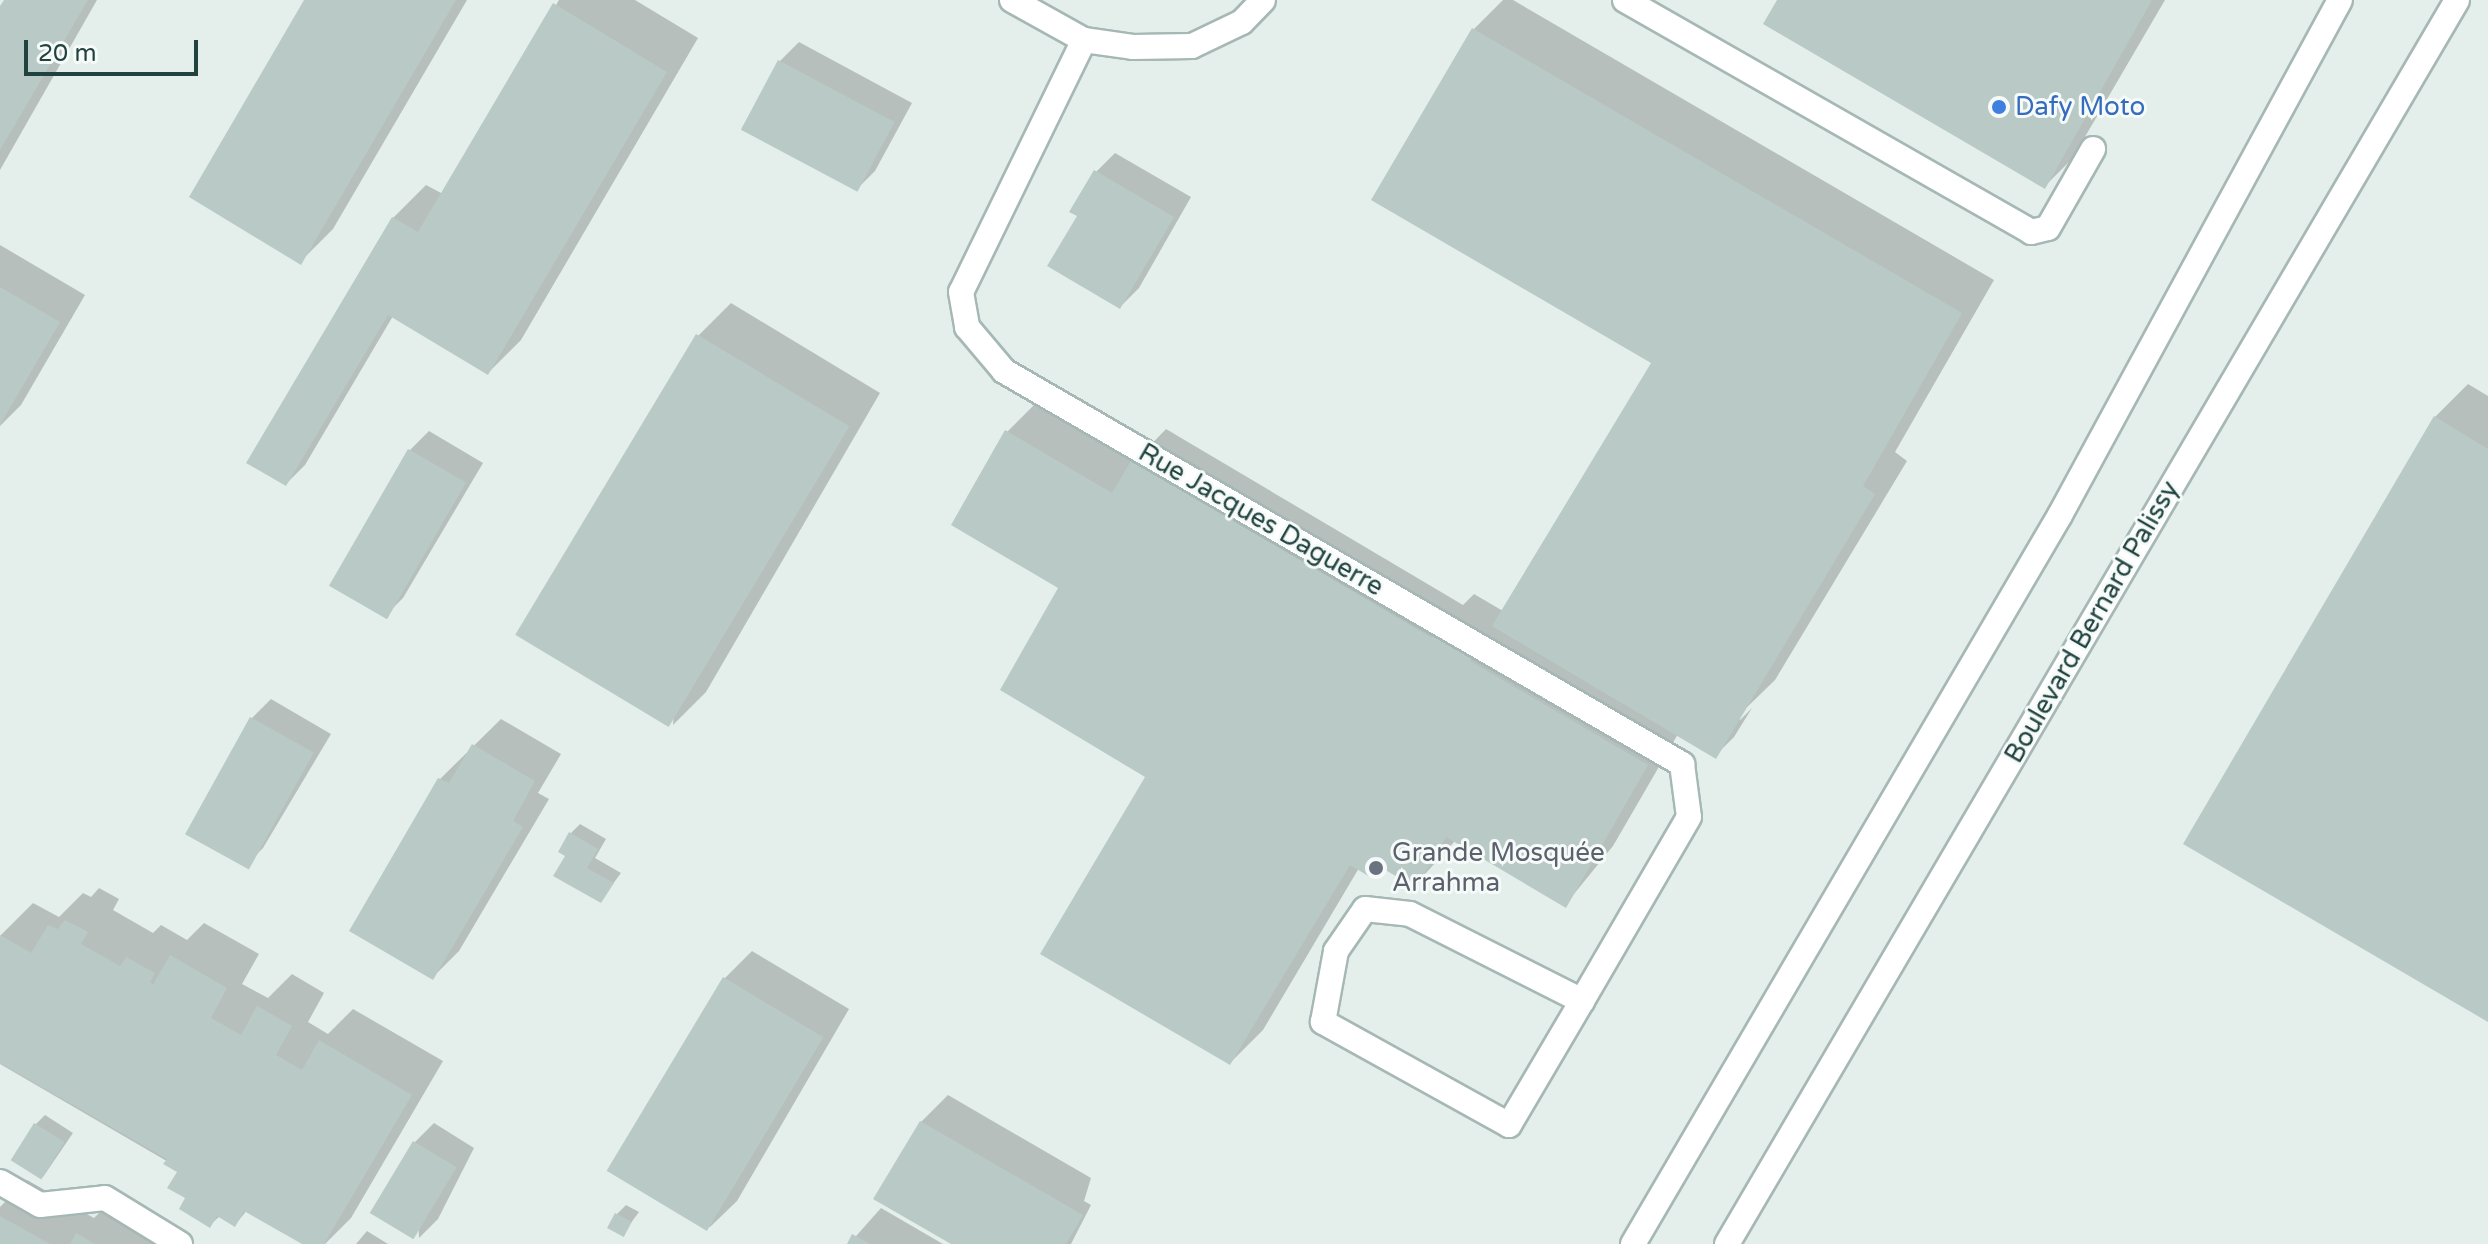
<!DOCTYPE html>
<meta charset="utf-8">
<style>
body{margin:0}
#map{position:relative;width:2488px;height:1244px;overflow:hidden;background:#e4efec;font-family:"Varela Round",sans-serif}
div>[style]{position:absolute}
.shadow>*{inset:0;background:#0003}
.building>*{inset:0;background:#b9cac6;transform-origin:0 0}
.roads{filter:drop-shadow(2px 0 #a6b8b5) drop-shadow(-2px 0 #a6b8b5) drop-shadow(0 2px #a6b8b5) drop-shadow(0 -2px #a6b8b5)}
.service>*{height:24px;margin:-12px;padding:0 12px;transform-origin:12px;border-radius:12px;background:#fff}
.minor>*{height:24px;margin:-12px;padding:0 12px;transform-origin:12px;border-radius:12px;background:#fff}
.secondary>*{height:24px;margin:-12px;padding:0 12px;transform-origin:12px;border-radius:12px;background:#fff}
.dots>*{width:22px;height:22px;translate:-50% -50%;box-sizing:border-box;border:4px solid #f6fbf9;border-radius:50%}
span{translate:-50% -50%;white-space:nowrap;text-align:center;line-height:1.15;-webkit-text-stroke:6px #f6fbf9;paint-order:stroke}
.shop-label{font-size:26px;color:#366cbe}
.left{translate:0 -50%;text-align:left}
.street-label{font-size:26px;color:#214340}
.worship-label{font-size:26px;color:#5b616d}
.scale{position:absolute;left:24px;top:40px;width:174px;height:36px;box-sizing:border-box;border:4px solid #214340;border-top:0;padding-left:10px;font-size:24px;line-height:28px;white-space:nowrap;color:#214340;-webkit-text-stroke:6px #f6fbf9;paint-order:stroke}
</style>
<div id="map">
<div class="shadow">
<div style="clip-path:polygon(6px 0,97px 0,0 170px,0 10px)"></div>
<div style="clip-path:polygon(306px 0,467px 0,333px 229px,300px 262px)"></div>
<div style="clip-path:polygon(559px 0,635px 0,698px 38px,521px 340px,488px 373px,393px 316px,305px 465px,286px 484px,393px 218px,426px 185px,443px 194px)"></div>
<div style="clip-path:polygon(1503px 0,1513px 0,1994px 280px,1895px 452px,1907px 461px,1775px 680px,1740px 714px,1740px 720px,1752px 708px,1734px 737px,1715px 756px,1678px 734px,1613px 846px,1565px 905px,1455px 841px,1415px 885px,1378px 866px,1369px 875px,1359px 868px,1263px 1030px,1230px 1063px,1043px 953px,1148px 776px,1061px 588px,1007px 432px,1040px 399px,1139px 457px,1166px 429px,1463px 605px,1474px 594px,1503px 611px,1654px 362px,1474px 29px)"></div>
<div style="clip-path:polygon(1779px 0,2165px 0,2072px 159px,2045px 186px)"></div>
<div style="clip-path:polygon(799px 42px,912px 103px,875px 171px,856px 190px,742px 128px,780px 61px)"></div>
<div style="clip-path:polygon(1115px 153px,1191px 197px,1139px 288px,1120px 307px,1080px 215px,1096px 172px)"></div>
<div style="clip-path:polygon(0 245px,85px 295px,21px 405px,0 426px)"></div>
<div style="clip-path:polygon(731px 303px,880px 393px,706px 692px,673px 725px,698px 336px)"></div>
<div style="clip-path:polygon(2468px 384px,2488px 396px,2488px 1020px,2435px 417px)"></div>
<div style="clip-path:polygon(429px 431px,483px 463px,403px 598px,384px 617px,331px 584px,410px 450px)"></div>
<div style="clip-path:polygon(271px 699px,331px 734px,263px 848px,244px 867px,252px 718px)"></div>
<div style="clip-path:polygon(501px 719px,561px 754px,538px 793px,549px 799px,459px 951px,432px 978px,352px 930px,440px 779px)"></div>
<div style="clip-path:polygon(580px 824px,606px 839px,595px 858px,621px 873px,601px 900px,568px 855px,571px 833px)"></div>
<div style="clip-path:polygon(99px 888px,119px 899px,113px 910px,153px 933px,161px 925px,187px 940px,204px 923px,259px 954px,242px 984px,268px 998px,292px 974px,324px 993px,308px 1022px,328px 1034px,353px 1009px,443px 1061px,351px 1218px,325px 1244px,306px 1244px,248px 1209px,235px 1225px,220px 1216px,210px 1225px,188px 1197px,182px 1170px,0 1064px,0 936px,33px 903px,59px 917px,83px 893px,91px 897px)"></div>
<div style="clip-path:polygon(752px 951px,849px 1009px,737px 1201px,710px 1227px,612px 1171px,725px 978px)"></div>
<div style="clip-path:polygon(948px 1095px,1091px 1178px,1084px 1201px,1091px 1205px,1071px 1244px,955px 1244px,921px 1122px)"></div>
<div style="clip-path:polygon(45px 1115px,73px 1133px,43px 1177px,36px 1124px)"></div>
<div style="clip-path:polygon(434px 1123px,474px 1148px,438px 1219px,419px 1238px,415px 1142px)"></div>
<div style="clip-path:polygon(27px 1180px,94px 1218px,111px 1201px,183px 1244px,0 1244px,0 1207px)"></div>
<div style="clip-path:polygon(626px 1205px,639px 1212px,622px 1235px,616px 1215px)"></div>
<div style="clip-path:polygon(881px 1208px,943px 1244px,849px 1244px)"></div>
<div style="clip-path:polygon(367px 1231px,388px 1244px,356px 1244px)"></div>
</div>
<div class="building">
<div style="clip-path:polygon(4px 0,88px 0,0 150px,0 6px)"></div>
<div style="clip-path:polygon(304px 0,456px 0,301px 265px,189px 197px)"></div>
<div style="clip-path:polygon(1777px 0,2152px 0,2045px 189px,1763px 24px)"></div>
<div style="clip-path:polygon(553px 3px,667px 72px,488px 375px,388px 315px,286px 486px,246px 463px,392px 217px,418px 232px)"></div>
<div style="clip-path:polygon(1472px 28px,1962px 313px,1863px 486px,1875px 494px,1716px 759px,1492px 626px,1651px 363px,1371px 200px)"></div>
<div style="left:778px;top:60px;width:132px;height:79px;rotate:28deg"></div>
<div style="clip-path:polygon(1094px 170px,1174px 217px,1120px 309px,1047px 266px,1077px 216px,1069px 212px)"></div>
<div style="clip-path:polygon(0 287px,60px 322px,0 425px)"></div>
<div style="left:696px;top:334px;width:179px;height:351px;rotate:31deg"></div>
<div style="clip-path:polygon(2434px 416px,2488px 449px,2488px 1022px,2183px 844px)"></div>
<div style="clip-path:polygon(1005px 430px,1112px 493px,1131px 461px,1432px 638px,1439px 626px,1478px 649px,1470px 661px,1648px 765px,1566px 908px,1446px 837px,1416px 888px,1377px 865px,1370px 877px,1350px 865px,1230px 1065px,1040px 954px,1145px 777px,1000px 690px,1058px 588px,951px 525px)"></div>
<div style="left:408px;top:449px;width:67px;height:158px;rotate:30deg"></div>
<div style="left:250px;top:717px;width:73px;height:134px;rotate:29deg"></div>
<div style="clip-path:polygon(472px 744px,535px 781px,513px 821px,523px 827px,433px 980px,349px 931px,438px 778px,449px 783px)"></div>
<div style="clip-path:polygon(569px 832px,598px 849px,587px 868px,614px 883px,601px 903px,553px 876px,565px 856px,558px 852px)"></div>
<div style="clip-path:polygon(65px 920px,88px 932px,81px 944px,120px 966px,126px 957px,155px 973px,150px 982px,153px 985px,170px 955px,227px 988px,211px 1018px,241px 1035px,257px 1006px,292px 1026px,276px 1055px,302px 1070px,319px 1040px,412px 1095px,324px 1244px,302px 1244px,244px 1211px,235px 1227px,217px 1216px,210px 1228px,179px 1209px,185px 1198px,167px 1188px,177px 1172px,163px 1164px,167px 1159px,0 1063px,0 935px,31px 953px,48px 925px,58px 929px)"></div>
<div style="left:723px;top:977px;width:117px;height:226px;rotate:31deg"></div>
<div style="clip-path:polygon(920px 1121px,1083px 1215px,1066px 1244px,951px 1244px,873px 1199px)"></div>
<div style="left:34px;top:1123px;width:36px;height:44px;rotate:32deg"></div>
<div style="left:413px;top:1141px;width:51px;height:84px;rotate:31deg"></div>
<div style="left:615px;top:1213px;width:19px;height:17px;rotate:28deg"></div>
<div style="clip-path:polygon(0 1216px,50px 1244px,0 1244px)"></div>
<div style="clip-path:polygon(76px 1233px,95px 1244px,70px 1244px)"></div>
<div style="clip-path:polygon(852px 1234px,870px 1244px,847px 1244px)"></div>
</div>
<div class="roads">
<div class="service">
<div style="left:1625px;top:0;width:468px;rotate:29.7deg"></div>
<div style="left:2031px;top:232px;width:17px;rotate:-13deg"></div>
<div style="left:2048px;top:228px;width:91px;rotate:-60.3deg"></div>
<div style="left:1084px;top:40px;width:280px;rotate:116deg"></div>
<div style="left:961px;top:292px;width:36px;rotate:80deg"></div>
<div style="left:967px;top:327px;width:57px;rotate:49.9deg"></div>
<div style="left:1004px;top:371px;width:784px;rotate:30.1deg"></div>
<div style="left:1682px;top:764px;width:53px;rotate:82.5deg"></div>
<div style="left:1689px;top:817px;width:213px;rotate:120.2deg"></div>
<div style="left:1582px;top:1001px;width:144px;rotate:120.5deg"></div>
<div style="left:1509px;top:1125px;width:213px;rotate:-151deg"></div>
<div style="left:1323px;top:1022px;width:72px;rotate:-79.6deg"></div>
<div style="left:1336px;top:951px;width:51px;rotate:-55.4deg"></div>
<div style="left:1365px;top:909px;width:45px;rotate:6.3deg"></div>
<div style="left:1410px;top:914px;width:193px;rotate:26.8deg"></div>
<div style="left:0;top:1182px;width:46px;rotate:29.9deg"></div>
<div style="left:40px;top:1205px;width:65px;rotate:-6.1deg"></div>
<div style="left:105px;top:1198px;width:88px;rotate:31.5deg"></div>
</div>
<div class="minor">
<div style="left:1012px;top:0;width:82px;rotate:29.1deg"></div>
<div style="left:1084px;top:40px;width:49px;rotate:8.1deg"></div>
<div style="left:1133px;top:47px;width:59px;rotate:-1deg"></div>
<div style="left:1192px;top:46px;width:55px;rotate:-25.6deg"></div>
<div style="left:1242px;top:22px;width:30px;rotate:-46deg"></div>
</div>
<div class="secondary">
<div style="left:1633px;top:1244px;width:845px;rotate:-59.64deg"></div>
<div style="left:2060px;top:515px;width:586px;rotate:-61.47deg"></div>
<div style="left:1727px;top:1244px;width:1442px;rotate:-59.59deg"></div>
</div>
</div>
<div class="dots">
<div style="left:1999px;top:107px;background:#3f7fe0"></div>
<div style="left:1376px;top:868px;background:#6b7280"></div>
</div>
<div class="shop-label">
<span class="left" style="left:2015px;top:107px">Dafy Moto</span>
</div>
<div class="street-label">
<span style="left:1261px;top:520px;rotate:30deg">Rue Jacques Daguerre</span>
<span style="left:2092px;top:622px;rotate:-60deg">Boulevard Bernard Palissy</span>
</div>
<div class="worship-label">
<span class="left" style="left:1392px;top:868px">Grande Mosquée<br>Arrahma</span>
</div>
<div class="scale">20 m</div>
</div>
